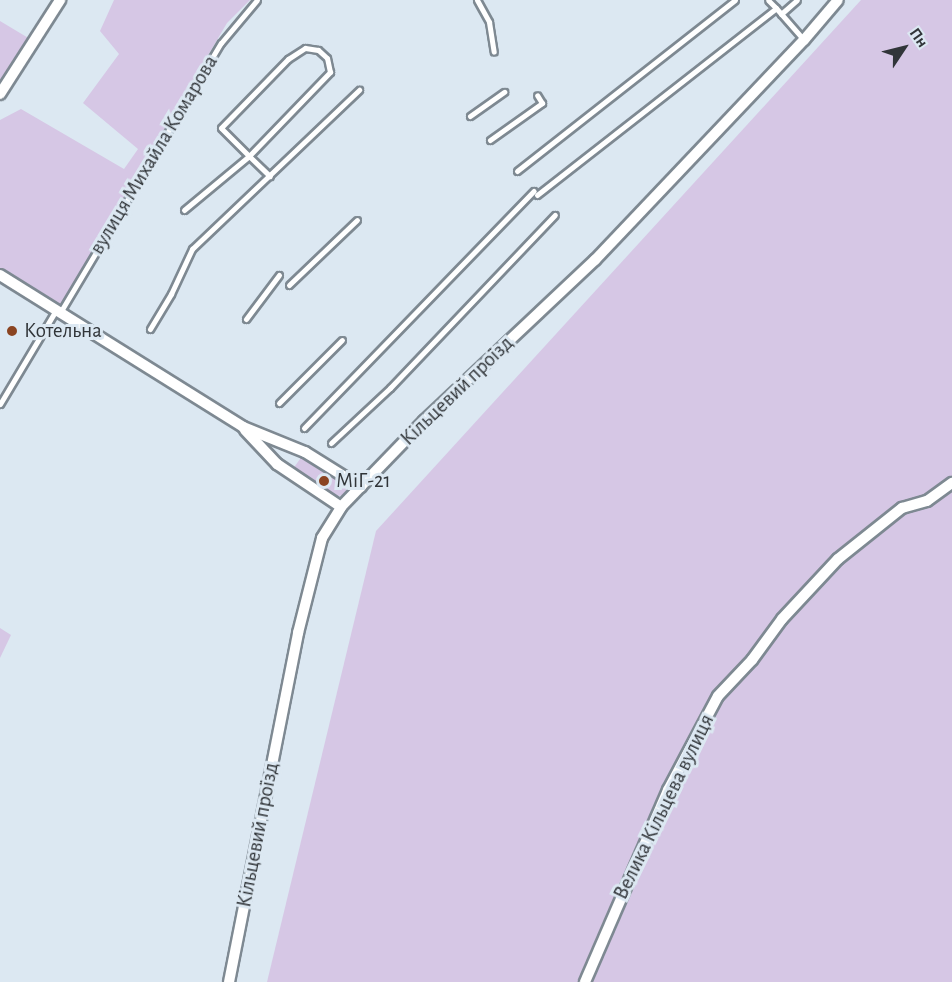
<!DOCTYPE html>
<meta charset="utf-8">
<style>
body{margin:0}
#map{position:relative;width:952px;height:982px;overflow:hidden;background:#dce8f2;font-family:"Alegreya Sans",sans-serif}
div>[style]{position:absolute}
.green>*{inset:0;background:#d6c7e5}
.roads{filter:drop-shadow(2px 0 #7e8992) drop-shadow(-2px 0 #7e8992) drop-shadow(0 2px #7e8992) drop-shadow(0 -2px #7e8992)}
.service>*{height:5px;margin:-2.5px;padding:0 2.5px;transform-origin:2.5px;border-radius:2.5px;background:#fff}
.minor>*{height:10px;margin:-5px;padding:0 5px;transform-origin:5px;border-radius:5px;background:#fff}
.dots>*{width:16px;height:16px;translate:-50% -50%;box-sizing:border-box;border:3px solid #dce8f2;border-radius:50%}
span{translate:-50% -50%;white-space:nowrap;text-align:center;line-height:1.15;-webkit-text-stroke:6px #dce8f2;paint-order:stroke}
.street-label{font-size:21px;color:#313539}
.poi-label{font-size:21px;color:#313539}
.left{translate:0 -50%;text-align:left}
.north{position:absolute;left:874px;top:18px;width:60px;height:60px;-webkit-text-stroke:4px #dce8f2;paint-order:stroke;rotate:55deg;font-size:16px;font-weight:700;line-height:24px;text-align:center;color:#313539}
.north::after{content:'';display:block;margin:auto;width:21px;height:27px;background:#313539;clip-path:polygon(50% 0,100% 100%,50% 72%,0 100%)}
</style>
<div id="map">
<div class="green">
<div style="clip-path:polygon(114px 0,250px 0,227px 23px,61px 305px,0 270px,0 120px,21px 109px,124px 169px,138px 149px,83px 103px,119px 54px,100px 31px)"></div>
<div style="clip-path:polygon(861px 0,952px 0,952px 982px,267px 982px,376px 531px)"></div>
<div style="clip-path:polygon(0 21px,30px 39px,0 88px)"></div>
<div style="clip-path:polygon(305px 452px,343px 476px,347px 495px,326px 497px,290px 473px)"></div>
<div style="clip-path:polygon(0 628px,11px 635px,0 658px)"></div>
</div>
<div class="roads">
<div class="service">
<div style="left:477px;top:0;width:25px;rotate:61deg"></div>
<div style="left:489px;top:22px;width:30px;rotate:81deg"></div>
<div style="left:776px;top:8px;width:43px;rotate:48.8deg"></div>
<div style="left:781px;top:14px;width:21px;rotate:-41deg"></div>
<div style="left:470px;top:116px;width:42px;rotate:-35.2deg"></div>
<div style="left:490px;top:140px;width:64px;rotate:-35.4deg"></div>
<div style="left:542px;top:103px;width:9px;rotate:-122deg"></div>
<div style="left:517px;top:171px;width:277px;rotate:-38.1deg"></div>
<div style="left:537px;top:195px;width:303px;rotate:-38deg"></div>
<div style="left:776px;top:8px;width:11px;rotate:-135deg"></div>
<div style="left:184px;top:210px;width:85px;rotate:-39.7deg"></div>
<div style="left:249px;top:156px;width:117px;rotate:-46deg"></div>
<div style="left:330px;top:72px;width:14px;rotate:-102deg"></div>
<div style="left:327px;top:58px;width:12px;rotate:-138deg"></div>
<div style="left:318px;top:50px;width:13px;rotate:-171deg"></div>
<div style="left:305px;top:48px;width:20px;rotate:147deg"></div>
<div style="left:288px;top:59px;width:96px;rotate:134.2deg"></div>
<div style="left:221px;top:128px;width:40px;rotate:45deg"></div>
<div style="left:249px;top:156px;width:29px;rotate:44deg"></div>
<div style="left:289px;top:285px;width:94px;rotate:-43.7deg"></div>
<div style="left:61px;top:311px;width:312px;rotate:-59.2deg"></div>
<div style="left:221px;top:43px;width:56px;rotate:-50.1deg"></div>
<div style="left:246px;top:319px;width:55px;rotate:-53.1deg"></div>
<div style="left:150px;top:329px;width:41px;rotate:-59deg"></div>
<div style="left:171px;top:294px;width:50px;rotate:-65deg"></div>
<div style="left:192px;top:249px;width:231px;rotate:-43.6deg"></div>
<div style="left:279px;top:403px;width:89px;rotate:-45deg"></div>
<div style="left:0;top:404px;width:109px;rotate:-59.2deg"></div>
<div style="left:304px;top:428px;width:330px;rotate:-45.9deg"></div>
<div style="left:331px;top:443px;width:81px;rotate:-43deg"></div>
<div style="left:390px;top:388px;width:239px;rotate:-46.4deg"></div>
</div>
<div class="minor">
<div style="left:0;top:94px;width:112px;rotate:-57.4deg"></div>
<div style="left:0;top:275px;width:287px;rotate:32deg"></div>
<div style="left:243px;top:427px;width:67px;rotate:22deg"></div>
<div style="left:305px;top:452px;width:66px;rotate:32deg"></div>
<div style="left:245px;top:430px;width:47px;rotate:46.7deg"></div>
<div style="left:277px;top:464px;width:77px;rotate:33.9deg"></div>
<div style="left:229px;top:982px;width:356px;rotate:-78.8deg"></div>
<div style="left:298px;top:633px;width:98px;rotate:-75.8deg"></div>
<div style="left:322px;top:538px;width:36px;rotate:-58deg"></div>
<div style="left:341px;top:507px;width:120px;rotate:-46deg"></div>
<div style="left:424px;top:421px;width:235px;rotate:-43.3deg"></div>
<div style="left:595px;top:260px;width:303px;rotate:-46.5deg"></div>
<div style="left:804px;top:40px;width:52px;rotate:-49.6deg"></div>
<div style="left:585px;top:982px;width:209px;rotate:-66.6deg"></div>
<div style="left:668px;top:790px;width:106px;rotate:-62deg"></div>
<div style="left:718px;top:696px;width:50px;rotate:-46.6deg"></div>
<div style="left:752px;top:660px;width:51px;rotate:-53.8deg"></div>
<div style="left:782px;top:619px;width:82px;rotate:-47deg"></div>
<div style="left:838px;top:559px;width:82px;rotate:-38.6deg"></div>
<div style="left:902px;top:508px;width:26px;rotate:-16deg"></div>
<div style="left:927px;top:501px;width:31px;rotate:-36deg"></div>
</div>
</div>
<div class="dots">
<div style="left:12px;top:331px;background:#8b4421"></div>
<div style="left:324px;top:481px;background:#8b4421"></div>
</div>
<div class="street-label">
<span style="left:154px;top:155px;rotate:-59deg">вулиця Михайла Комарова</span>
<span style="left:457px;top:391px;rotate:-44deg">Кільцевий проїзд</span>
<span style="left:664px;top:807px;rotate:-64deg">Велика Кільцева вулиця</span>
<span style="left:258px;top:835px;rotate:-79deg">Кільцевий проїзд</span>
</div>
<div class="poi-label">
<span class="left" style="left:24px;top:331px">Котельна</span>
<span class="left" style="left:336px;top:481px">МіГ-21</span>
</div>
<div class="north">Пн</div>
</div>
